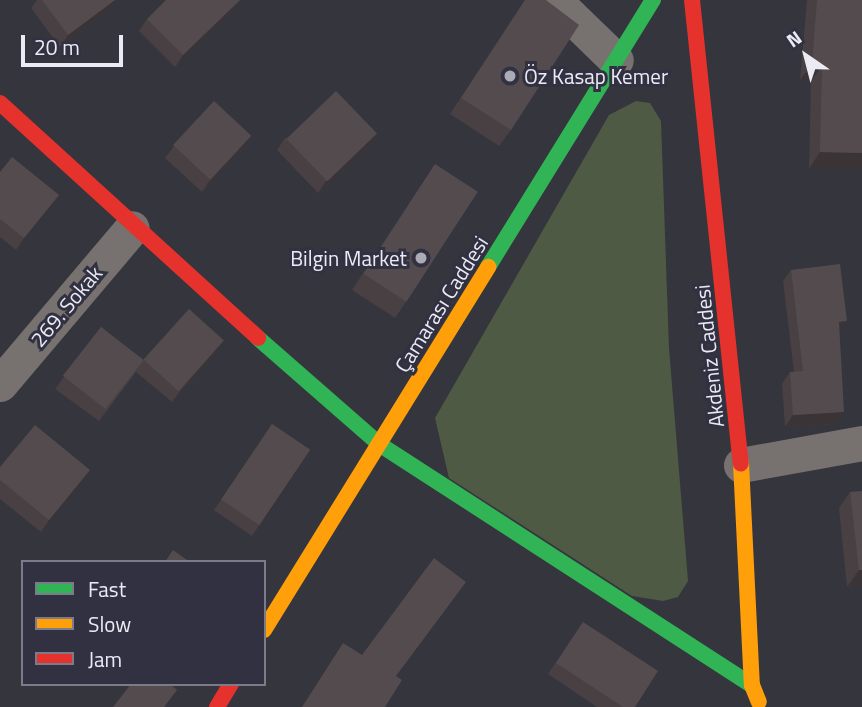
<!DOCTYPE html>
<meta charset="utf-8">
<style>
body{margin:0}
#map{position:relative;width:862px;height:707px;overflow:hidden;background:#35353e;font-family:"Titillium Web",sans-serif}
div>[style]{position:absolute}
.green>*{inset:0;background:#4e5a43}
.street>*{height:35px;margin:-17.5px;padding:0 17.5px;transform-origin:17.5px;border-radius:17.5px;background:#77726f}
.fast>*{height:16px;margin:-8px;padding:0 8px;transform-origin:8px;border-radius:8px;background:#30b455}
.slow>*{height:16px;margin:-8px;padding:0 8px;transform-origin:8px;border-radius:8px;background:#ff9f0a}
.jam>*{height:16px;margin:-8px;padding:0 8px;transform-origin:8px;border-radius:8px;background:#e5322d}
.wall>*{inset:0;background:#484043;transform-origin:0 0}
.shaded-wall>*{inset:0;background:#3b3437}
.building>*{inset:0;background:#544b4e;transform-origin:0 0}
.dots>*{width:19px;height:19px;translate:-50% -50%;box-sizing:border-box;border:4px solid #313142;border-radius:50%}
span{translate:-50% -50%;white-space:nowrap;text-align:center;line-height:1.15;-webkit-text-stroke:6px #313142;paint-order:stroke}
.poi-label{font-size:21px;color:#ebebf6}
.left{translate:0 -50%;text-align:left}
.right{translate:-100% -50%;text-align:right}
.street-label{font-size:21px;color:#ebebf6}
.legend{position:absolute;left:21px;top:560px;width:245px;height:126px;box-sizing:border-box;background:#313142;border:2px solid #7b7b8a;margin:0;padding:9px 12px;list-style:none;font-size:21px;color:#ebebf6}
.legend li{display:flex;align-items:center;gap:14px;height:35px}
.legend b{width:35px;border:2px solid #7b7b8a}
.north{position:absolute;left:771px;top:21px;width:70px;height:70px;-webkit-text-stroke:5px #313142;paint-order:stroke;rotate:325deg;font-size:19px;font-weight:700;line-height:28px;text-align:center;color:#ebebf6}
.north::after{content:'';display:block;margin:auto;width:24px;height:32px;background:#ebebf6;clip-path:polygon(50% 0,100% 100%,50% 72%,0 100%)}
.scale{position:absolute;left:21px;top:35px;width:102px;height:32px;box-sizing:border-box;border:4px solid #ebebf6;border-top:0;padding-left:9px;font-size:21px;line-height:24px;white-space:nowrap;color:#ebebf6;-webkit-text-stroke:5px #313142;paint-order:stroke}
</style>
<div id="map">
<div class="green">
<div style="clip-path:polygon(636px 101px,650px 103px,661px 121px,669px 348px,688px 581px,678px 597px,663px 601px,632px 596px,449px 478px,435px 418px,609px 115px)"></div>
</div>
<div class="street">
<div style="left:554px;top:0;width:86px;rotate:44.1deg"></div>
<div style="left:0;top:384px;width:204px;rotate:-49.8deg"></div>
<div style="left:741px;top:465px;width:123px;rotate:-10.3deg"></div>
</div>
<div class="fast">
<div style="left:488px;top:267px;width:314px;rotate:-58.3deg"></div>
<div style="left:258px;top:338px;width:161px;rotate:41.2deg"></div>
<div style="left:379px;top:444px;width:444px;rotate:32.9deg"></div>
</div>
<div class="slow">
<div style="left:741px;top:463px;width:222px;rotate:87.2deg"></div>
<div style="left:752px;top:685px;width:18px;rotate:68deg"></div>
<div style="left:264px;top:630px;width:427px;rotate:-58.3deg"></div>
</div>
<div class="jam">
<div style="left:692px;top:0;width:466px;rotate:84deg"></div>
<div style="left:0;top:103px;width:349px;rotate:42.3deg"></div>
<div style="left:217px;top:707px;width:27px;rotate:-59deg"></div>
</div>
<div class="wall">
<div style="clip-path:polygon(37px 0,117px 0,110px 9px,60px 47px,31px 8px)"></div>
<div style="clip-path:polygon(240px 0,232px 11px,175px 67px,139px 31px,147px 19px)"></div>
<div style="clip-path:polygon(525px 0,511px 130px,499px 146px,450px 114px)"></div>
<div style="clip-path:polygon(807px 0,862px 0,862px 169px,809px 169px,811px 81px,800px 80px)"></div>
<div style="clip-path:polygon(285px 138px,369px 146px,318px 193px,277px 150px)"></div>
<div style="clip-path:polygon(174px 146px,243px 148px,202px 192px,165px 158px)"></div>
<div style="clip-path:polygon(435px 164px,406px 302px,395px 318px,352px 290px)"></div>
<div style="clip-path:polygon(0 172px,59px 195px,16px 250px,0 237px)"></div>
<div style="clip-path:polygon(791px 270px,839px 332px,835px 424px,785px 427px,782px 384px,790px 372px,794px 372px,783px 281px)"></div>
<div style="clip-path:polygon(101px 327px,144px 360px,216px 352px,172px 402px,136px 372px,99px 421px,55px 389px)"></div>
<div style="left:272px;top:424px;width:46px;height:104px;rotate:34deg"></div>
<div style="clip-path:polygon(0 467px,90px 470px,41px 532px,0 499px)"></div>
<div style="clip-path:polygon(850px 492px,862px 585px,847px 587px,839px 508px)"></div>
<div style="clip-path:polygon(583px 622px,635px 707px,597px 707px,548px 674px)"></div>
</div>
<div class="shaded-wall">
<div style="clip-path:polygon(115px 0,117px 0,110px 9px,60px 47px,68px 35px)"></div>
<div style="clip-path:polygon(240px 0,232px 11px,175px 67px,183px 55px)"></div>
<div style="clip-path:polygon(812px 64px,822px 65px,811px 81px,800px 80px)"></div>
<div style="clip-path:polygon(377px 134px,369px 146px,318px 193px,326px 181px)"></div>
<div style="clip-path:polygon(251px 136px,243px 148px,202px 192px,210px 180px)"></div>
<div style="clip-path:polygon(820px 152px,862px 153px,862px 169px,809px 169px)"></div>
<div style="clip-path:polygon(59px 195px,51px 206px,16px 250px,24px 238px)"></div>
<div style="clip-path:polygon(847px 321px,839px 333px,839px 322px)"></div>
<div style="clip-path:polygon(224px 340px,216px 352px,172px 402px,180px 391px)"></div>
<div style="clip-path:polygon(844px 412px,835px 424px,785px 427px,793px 415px)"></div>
<div style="clip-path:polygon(90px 470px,82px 482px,41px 532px,49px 520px)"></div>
<div style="clip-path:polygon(859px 570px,862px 570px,862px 585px,847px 587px)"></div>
</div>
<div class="building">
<div style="clip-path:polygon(42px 0,115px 0,68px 35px)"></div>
<div style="clip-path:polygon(166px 0,240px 0,183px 55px,147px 19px)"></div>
<div style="clip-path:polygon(525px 0,546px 0,579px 25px,511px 130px,461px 98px)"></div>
<div style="clip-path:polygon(817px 0,862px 0,862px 153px,820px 152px,822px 65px,812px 64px)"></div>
<div style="left:336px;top:91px;width:59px;height:69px;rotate:46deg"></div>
<div style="left:214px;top:101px;width:51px;height:60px;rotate:43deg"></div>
<div style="clip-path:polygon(12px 157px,59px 195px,24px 238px,0 219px,0 172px)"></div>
<div style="left:435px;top:164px;width:51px;height:131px;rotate:33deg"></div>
<div style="clip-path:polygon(840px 264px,847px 321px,839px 322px,844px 412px,793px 415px,790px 372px,803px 371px,791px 270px)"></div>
<div style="left:189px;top:309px;width:47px;height:68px;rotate:42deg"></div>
<div style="left:101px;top:327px;width:54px;height:62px;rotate:38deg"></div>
<div style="left:272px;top:424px;width:46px;height:91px;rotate:34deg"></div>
<div style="clip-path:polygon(35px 425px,90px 470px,49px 520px,0 480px,0 467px)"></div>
<div style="clip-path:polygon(862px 491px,862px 570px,859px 570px,850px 492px)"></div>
<div style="clip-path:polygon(173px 550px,190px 562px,165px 562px)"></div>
<div style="clip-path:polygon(434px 558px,466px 582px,396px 676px,402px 680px,385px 707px,302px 707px,343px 643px,362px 655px)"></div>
<div style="clip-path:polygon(583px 622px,658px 671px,635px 707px,623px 707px,556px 663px)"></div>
<div style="clip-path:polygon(131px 684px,170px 684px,177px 690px,164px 707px,113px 707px)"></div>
</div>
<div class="dots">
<div style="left:510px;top:76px;background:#ababb6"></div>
<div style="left:421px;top:258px;background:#ababb6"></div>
</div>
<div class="poi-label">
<span class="left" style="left:524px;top:76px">Öz Kasap Kemer</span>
<span class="right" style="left:407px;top:258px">Bilgin Market</span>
</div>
<div class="street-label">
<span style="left:441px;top:304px;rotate:-58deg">Çamarası Caddesi</span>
<span style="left:66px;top:306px;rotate:-50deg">269. Sokak</span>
<span style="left:709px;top:356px;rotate:-96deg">Akdeniz Caddesi</span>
</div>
<ul class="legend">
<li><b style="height:9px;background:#30b455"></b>Fast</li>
<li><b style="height:9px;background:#ff9f0a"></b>Slow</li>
<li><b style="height:9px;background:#e5322d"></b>Jam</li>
</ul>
<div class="north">N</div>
<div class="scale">20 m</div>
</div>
